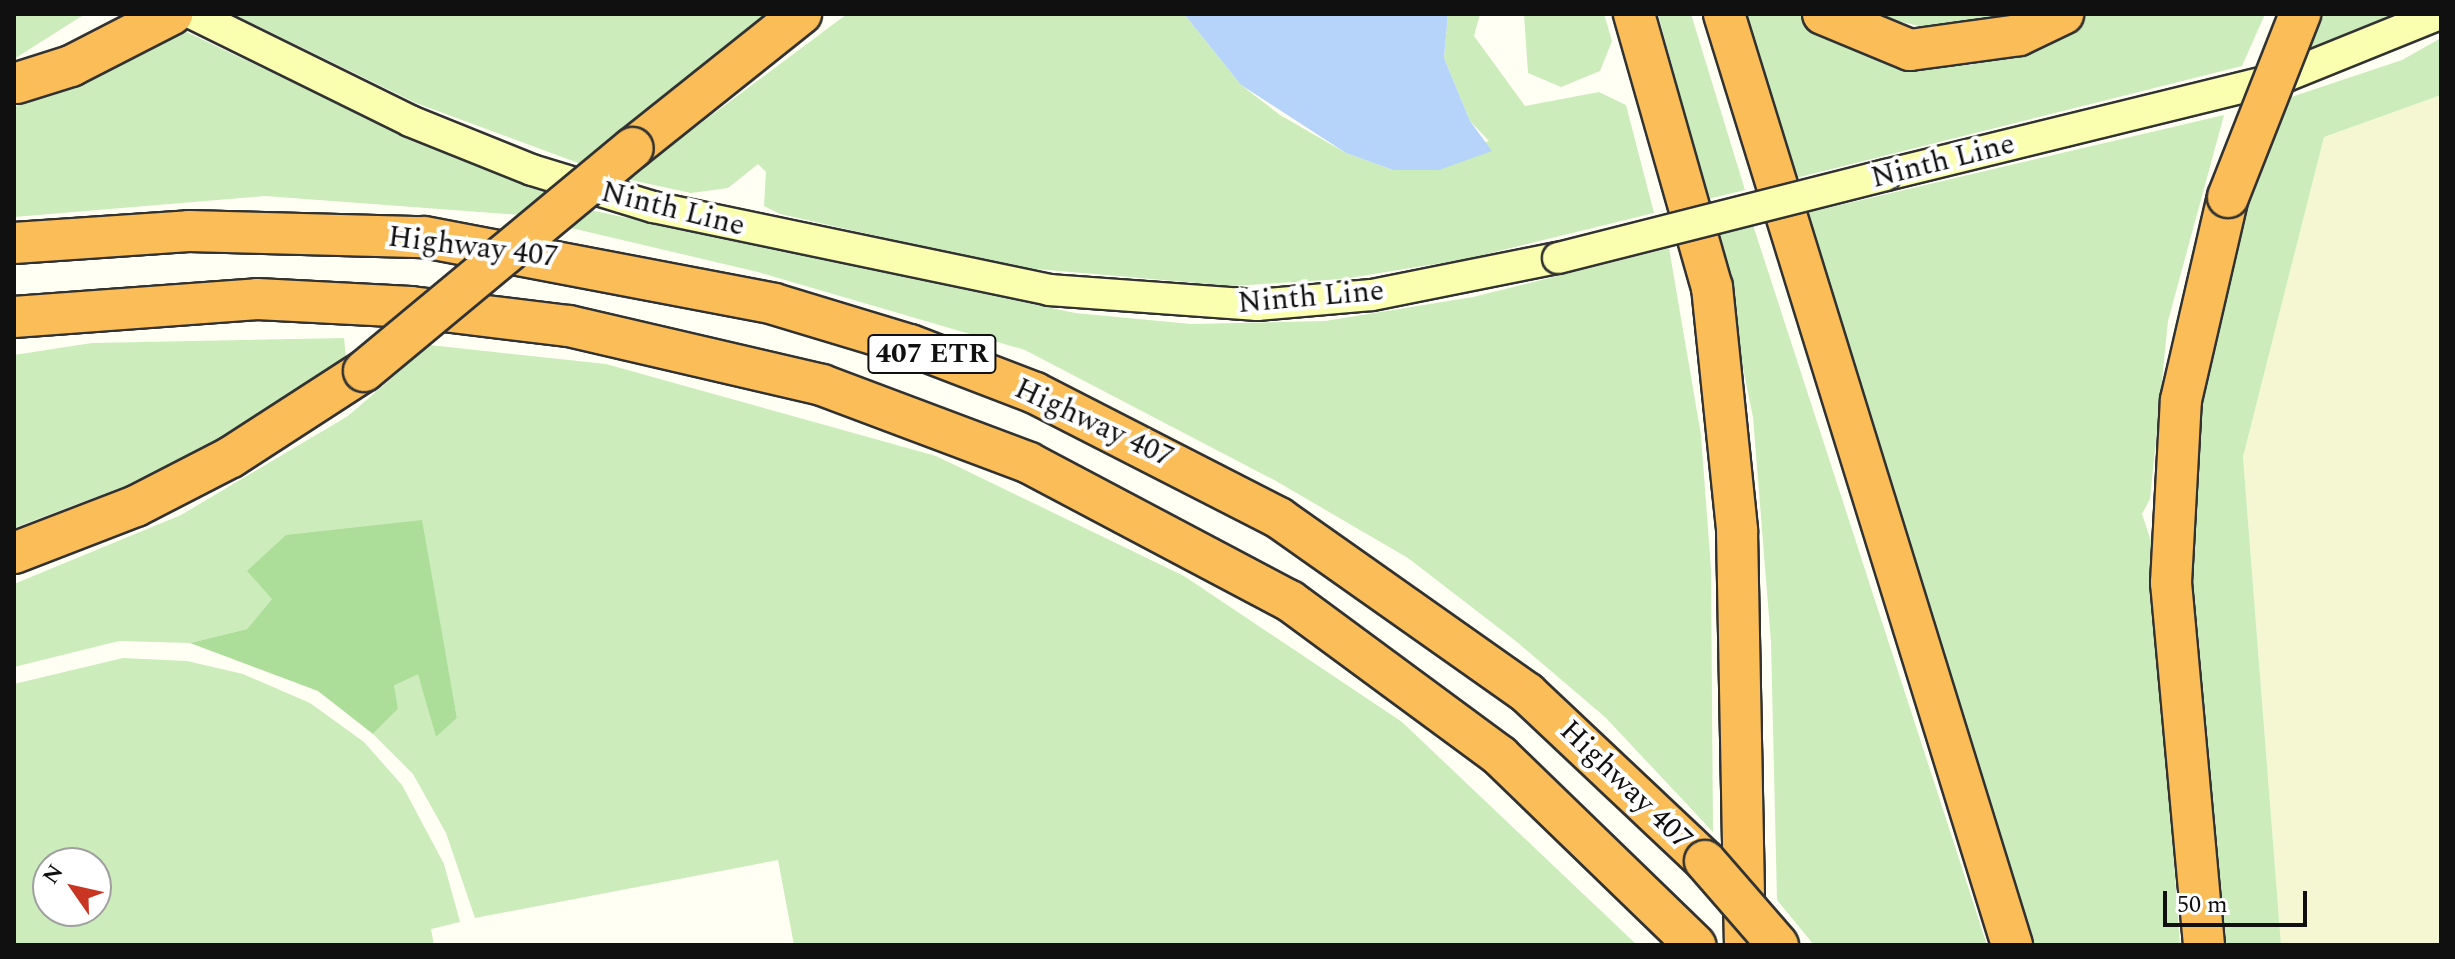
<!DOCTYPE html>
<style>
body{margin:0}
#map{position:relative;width:2455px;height:959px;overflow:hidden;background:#fffff4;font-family:Spectral,serif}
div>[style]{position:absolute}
.farmland>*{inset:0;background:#f4f7d2}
.green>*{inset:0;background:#ccecbb}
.forest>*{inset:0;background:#acde99}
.water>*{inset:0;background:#b6d4f9}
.roads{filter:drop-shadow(2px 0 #323232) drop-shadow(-2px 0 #323232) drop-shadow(0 2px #323232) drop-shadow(0 -2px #323232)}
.secondary>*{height:30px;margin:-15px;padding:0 15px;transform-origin:15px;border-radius:15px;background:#faffaf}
.highway>*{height:40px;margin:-20px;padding:0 20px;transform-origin:20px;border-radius:20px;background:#fabd57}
.bridges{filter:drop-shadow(2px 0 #323232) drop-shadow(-2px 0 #323232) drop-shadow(0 2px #323232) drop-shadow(0 -2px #323232)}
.secondary-bridge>*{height:30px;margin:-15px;padding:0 15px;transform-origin:15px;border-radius:15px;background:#faffaf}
.highway-bridge>*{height:40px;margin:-20px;padding:0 20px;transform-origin:20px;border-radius:20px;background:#fabd57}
span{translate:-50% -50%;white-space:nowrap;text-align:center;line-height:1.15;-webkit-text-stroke:8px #fff;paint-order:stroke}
.shield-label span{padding:2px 6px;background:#fff;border:2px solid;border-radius:6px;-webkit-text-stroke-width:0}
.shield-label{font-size:28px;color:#101010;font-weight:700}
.street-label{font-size:30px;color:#101010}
.frame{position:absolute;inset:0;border:16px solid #101010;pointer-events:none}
.north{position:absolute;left:32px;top:847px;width:80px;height:80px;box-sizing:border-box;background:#fff;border:2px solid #9f9f9f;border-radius:50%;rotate:304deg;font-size:22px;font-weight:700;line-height:32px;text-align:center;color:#101010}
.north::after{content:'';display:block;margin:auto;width:28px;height:36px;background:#c83521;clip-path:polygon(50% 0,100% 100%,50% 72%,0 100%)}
.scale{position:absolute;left:2163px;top:891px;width:144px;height:36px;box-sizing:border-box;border:4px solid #101010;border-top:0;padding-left:10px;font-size:24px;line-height:28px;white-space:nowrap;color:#101010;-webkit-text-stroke:6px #fff;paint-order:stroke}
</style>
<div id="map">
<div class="farmland">
<div style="clip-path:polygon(2441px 95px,2441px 945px,2281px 945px,2243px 457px,2324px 137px)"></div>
</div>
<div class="green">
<div style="clip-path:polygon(14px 14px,85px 14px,14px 59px)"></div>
<div style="clip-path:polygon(233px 14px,769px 14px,581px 164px,416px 103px)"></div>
<div style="clip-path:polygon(847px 14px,1184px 14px,1241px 85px,1280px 115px,1346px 153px,1393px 170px,1489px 141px,1470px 121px,1444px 58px,1448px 14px,1480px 14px,1474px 36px,1525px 106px,1599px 92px,1626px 105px,1654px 213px,1466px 259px,1343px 279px,1232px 286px,1014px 267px,780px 214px,764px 206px,766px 172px,758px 164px,728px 188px,691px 193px,626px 179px)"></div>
<div style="clip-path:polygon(1524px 14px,1604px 14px,1612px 41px,1600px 71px,1561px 87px,1528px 73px)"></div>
<div style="clip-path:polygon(1658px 14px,1691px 14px,1745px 190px,1708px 199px)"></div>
<div style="clip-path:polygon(1734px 14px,1800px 14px,1898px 60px,1970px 65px,2024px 50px,2090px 14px,2265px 14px,2242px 66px,1788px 180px)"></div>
<div style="clip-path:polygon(1867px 14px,2024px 14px,1950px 33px)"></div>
<div style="clip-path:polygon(2304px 14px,2396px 14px,2281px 60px)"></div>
<div style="clip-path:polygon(176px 27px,420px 143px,547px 193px,521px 215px,265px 196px,14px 217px,14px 107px)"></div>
<div style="clip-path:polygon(2441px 38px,2441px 95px,2324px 137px,2243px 457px,2281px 945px,2222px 945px,2181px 468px,2261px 107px,2402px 60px)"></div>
<div style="clip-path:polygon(2224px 115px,2168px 321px,2150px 499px,2142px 514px,2151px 541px,2180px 945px,2034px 945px,1802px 214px)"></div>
<div style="clip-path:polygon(590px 210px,1075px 313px,1191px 324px,1325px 321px,1473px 297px,1669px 248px,1701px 435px,1711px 569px,1713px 832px,1605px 717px,1517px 642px,1408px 558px,1276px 481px,1025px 350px,758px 272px,567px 227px)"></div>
<div style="clip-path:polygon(1753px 225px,1987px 945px,1814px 945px,1777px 900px,1771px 642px,1753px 417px,1716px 235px)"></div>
<div style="clip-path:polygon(344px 338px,346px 357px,269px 412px,141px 480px,14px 528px,14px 355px,92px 343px)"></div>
<div style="clip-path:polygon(430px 345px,606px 364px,936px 456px,1184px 576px,1402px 722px,1637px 945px,794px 945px,778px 860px,475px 918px,446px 833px,413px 774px,373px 734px,398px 709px,393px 687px,419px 673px,436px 737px,457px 718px,421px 520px,272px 599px,247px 629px,190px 643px,119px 641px,14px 667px,14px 584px,181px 515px,348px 416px)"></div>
<div style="clip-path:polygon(evenodd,123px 658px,187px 661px,243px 674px,310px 703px,364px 742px,402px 785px,444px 864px,460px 922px,431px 929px,434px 945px,14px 945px,14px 684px,123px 658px,48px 863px,96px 863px,96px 911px,48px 911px,48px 863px)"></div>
</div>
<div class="forest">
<div style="clip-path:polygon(422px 520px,457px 718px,436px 737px,418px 674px,394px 686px,398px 709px,373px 734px,318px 691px,190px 643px,247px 629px,272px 599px,247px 571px,286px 535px)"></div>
</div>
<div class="water">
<div style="clip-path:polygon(1184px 14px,1448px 14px,1444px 58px,1470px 121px,1492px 151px,1439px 170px,1393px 170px,1346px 153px,1241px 85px)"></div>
</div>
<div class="roads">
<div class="secondary">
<div style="left:193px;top:14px;width:242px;rotate:26.2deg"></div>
<div style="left:410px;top:121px;width:131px;rotate:21.9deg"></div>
<div style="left:532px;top:170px;width:127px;rotate:17deg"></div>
<div style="left:653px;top:207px;width:405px;rotate:11.8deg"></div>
<div style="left:1049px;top:290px;width:209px;rotate:4.1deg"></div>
<div style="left:1257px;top:305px;width:115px;rotate:-5deg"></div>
<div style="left:1372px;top:295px;width:190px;rotate:-11.3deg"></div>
<div style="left:1886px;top:175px;width:410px;rotate:-13.8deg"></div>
<div style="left:2284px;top:77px;width:168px;rotate:-22deg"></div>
</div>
<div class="highway">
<div style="left:1634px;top:14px;width:284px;rotate:74.1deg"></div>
<div style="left:1712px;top:287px;width:245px;rotate:84.1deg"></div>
<div style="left:1737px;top:531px;width:414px;rotate:88.9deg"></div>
<div style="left:1724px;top:14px;width:975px;rotate:72.81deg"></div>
<div style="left:1823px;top:14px;width:94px;rotate:22.5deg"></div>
<div style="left:1910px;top:50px;width:110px;rotate:-7.8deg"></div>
<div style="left:2019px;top:35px;width:49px;rotate:-25.5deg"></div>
<div style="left:17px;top:83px;width:57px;rotate:-17.5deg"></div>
<div style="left:71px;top:66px;width:114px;rotate:-27.2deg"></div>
<div style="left:633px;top:148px;width:215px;rotate:-38.6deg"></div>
<div style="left:14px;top:243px;width:175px;rotate:-3.9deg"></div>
<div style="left:189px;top:231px;width:235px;rotate:1.5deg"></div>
<div style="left:424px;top:237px;width:356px;rotate:10.8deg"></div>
<div style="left:774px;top:304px;width:142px;rotate:16.8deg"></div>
<div style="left:910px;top:345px;width:134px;rotate:21deg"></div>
<div style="left:1035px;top:393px;width:274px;rotate:27.1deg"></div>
<div style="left:1279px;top:518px;width:304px;rotate:35.2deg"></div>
<div style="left:1527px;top:693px;width:245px;rotate:43.3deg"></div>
<div style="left:14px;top:317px;width:244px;rotate:-4.2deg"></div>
<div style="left:257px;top:299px;width:154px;rotate:3deg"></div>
<div style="left:411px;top:307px;width:159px;rotate:6.9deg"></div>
<div style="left:569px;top:326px;width:260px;rotate:13.1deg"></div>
<div style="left:822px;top:385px;width:221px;rotate:20.6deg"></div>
<div style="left:1029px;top:463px;width:295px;rotate:27.9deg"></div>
<div style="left:1290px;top:601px;width:261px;rotate:36.4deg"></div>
<div style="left:1500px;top:756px;width:272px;rotate:44.1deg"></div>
<div style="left:14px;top:553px;width:131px;rotate:-21.1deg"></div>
<div style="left:136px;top:506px;width:107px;rotate:-27.3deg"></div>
<div style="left:231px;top:457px;width:158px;rotate:-32.9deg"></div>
<div style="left:2204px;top:945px;width:364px;rotate:-95.2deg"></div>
<div style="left:2171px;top:583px;width:183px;rotate:-86.9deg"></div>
<div style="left:2181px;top:400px;width:208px;rotate:-77deg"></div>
</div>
</div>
<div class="bridges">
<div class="secondary-bridge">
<div style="left:1558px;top:258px;width:338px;rotate:-14.2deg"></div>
</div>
<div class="highway-bridge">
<div style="left:2228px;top:197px;width:197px;rotate:-68.5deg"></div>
<div style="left:364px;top:371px;width:349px;rotate:-39.7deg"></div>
<div style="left:1705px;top:861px;width:111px;rotate:49deg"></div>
</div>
</div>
<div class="shield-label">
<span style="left:932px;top:354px">407 ETR</span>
</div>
<div class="street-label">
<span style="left:1943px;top:161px;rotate:-14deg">Ninth Line</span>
<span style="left:673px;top:209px;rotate:14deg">Ninth Line</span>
<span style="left:473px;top:247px;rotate:7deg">Highway 407</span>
<span style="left:1311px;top:297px;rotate:-5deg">Ninth Line</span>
<span style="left:1094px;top:423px;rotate:25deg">Highway 407</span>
<span style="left:1626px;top:785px;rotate:44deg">Highway 407</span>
</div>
<div class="frame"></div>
<div class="north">N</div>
<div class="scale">50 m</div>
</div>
